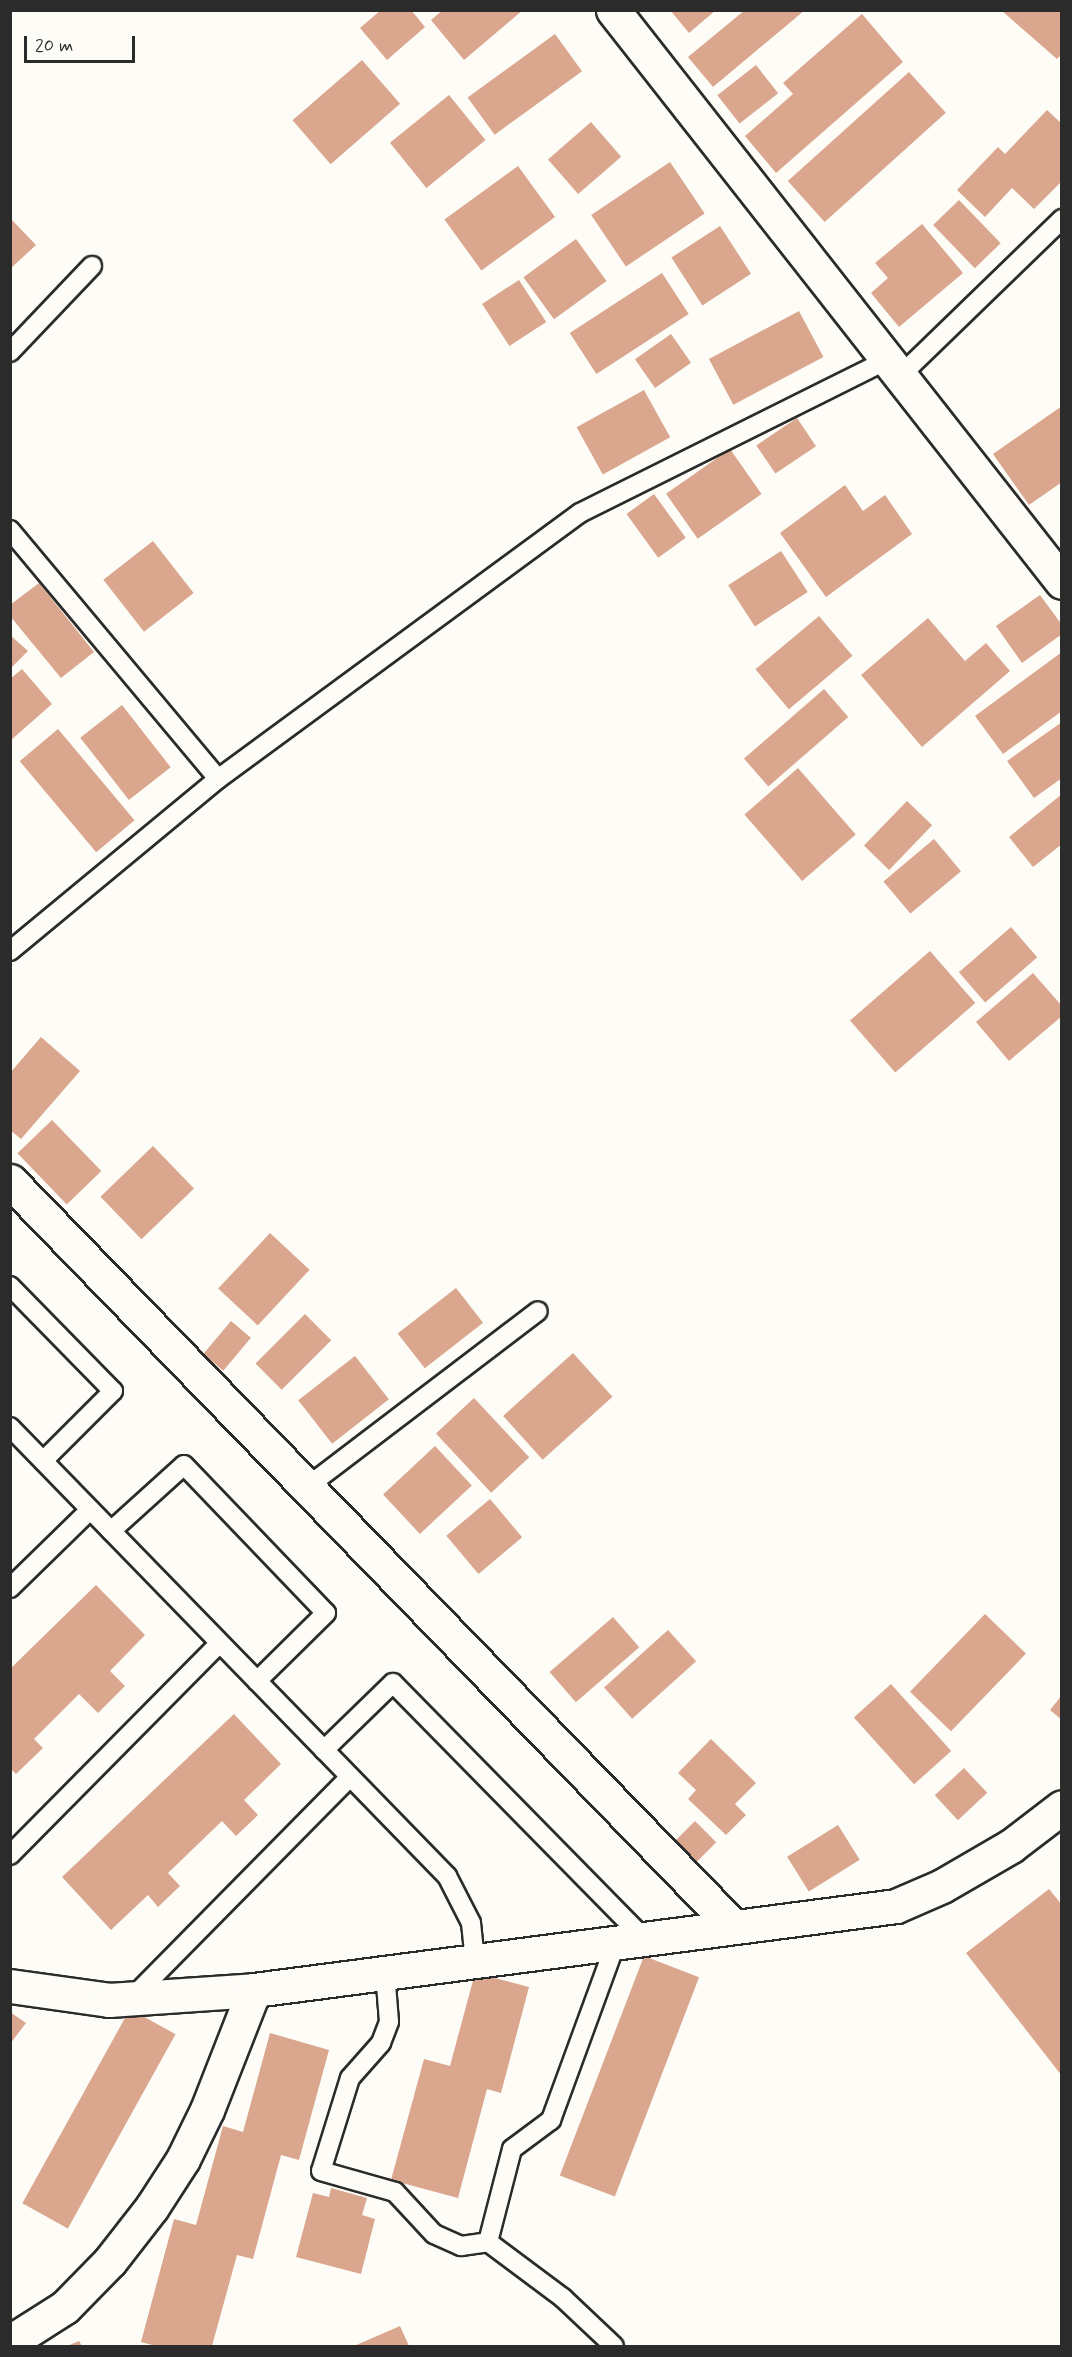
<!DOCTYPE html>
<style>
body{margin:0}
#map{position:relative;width:1072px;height:2357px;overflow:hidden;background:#fdfcf7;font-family:Mynerve,sans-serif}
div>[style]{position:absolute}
.building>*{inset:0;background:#daa68d;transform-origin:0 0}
.roads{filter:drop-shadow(2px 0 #2b2b2b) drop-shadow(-2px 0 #2b2b2b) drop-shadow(0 2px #2b2b2b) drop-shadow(0 -2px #2b2b2b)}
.service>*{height:18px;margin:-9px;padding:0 9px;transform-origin:9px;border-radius:9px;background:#fdfcf7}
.minor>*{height:33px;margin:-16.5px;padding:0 16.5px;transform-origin:16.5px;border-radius:16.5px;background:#fdfcf7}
.tertiary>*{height:33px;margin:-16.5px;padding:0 16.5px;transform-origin:16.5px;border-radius:16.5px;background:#fdfcf7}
span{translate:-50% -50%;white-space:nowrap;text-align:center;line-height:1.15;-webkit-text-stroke:6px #fdfcf7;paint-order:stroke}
.frame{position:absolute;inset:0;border:12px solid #2b2b2b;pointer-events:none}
.scale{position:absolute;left:24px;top:36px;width:111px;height:27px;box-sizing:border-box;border:3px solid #2b2b2b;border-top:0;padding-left:8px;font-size:18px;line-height:21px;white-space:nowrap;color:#2b2b2b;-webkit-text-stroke:4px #fdfcf7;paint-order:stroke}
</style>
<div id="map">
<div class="building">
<div style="clip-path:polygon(381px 10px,411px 10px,425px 27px,387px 60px,360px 28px)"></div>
<div style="clip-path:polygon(443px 10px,523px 10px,464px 60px,431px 20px)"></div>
<div style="clip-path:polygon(670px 10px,716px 10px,689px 33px)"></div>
<div style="clip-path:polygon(745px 10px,805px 10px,713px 87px,688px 57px)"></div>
<div style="clip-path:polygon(1001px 10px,1062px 10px,1062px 54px,1057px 59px)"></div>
<div style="clip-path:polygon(862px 14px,903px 62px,776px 173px,745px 136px,793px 94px,783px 83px)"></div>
<div style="left:555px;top:34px;width:46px;height:108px;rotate:54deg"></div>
<div style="left:362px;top:60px;width:58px;height:92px;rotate:49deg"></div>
<div style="left:756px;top:65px;width:36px;height:49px;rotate:52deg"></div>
<div style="left:909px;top:72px;width:55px;height:163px;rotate:48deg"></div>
<div style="left:449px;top:95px;width:58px;height:76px;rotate:51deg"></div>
<div style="clip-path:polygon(1047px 110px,1062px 124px,1062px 181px,1034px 209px,1012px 188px,985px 217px,957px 190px,998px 147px,1005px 154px)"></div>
<div style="left:591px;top:122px;width:46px;height:57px;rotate:49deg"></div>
<div style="left:670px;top:162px;width:62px;height:95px;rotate:56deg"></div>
<div style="left:518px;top:166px;width:63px;height:91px;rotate:54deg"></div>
<div style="left:959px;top:200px;width:60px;height:36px;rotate:46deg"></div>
<div style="clip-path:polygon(10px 218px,36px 245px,10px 269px)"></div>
<div style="clip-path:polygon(922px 224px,963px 273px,899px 327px,871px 293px,888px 278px,875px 263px)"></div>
<div style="left:720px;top:226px;width:57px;height:58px;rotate:57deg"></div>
<div style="left:576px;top:239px;width:52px;height:65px;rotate:54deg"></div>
<div style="left:662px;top:273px;width:49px;height:110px;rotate:57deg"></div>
<div style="left:519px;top:280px;width:50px;height:44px;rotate:57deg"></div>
<div style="left:799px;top:311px;width:52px;height:102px;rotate:62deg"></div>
<div style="left:671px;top:334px;width:35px;height:44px;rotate:55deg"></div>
<div style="left:644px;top:390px;width:54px;height:77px;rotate:61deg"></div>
<div style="clip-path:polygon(1062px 406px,1062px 482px,1029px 505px,993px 454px)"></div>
<div style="left:797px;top:418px;width:34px;height:49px;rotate:56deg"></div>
<div style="left:730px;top:449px;width:55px;height:78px;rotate:55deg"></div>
<div style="clip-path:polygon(845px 485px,863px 511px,885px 495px,912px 534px,826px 597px,780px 533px)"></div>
<div style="left:654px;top:494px;width:54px;height:34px;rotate:54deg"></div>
<div style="left:153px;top:541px;width:66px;height:63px;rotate:52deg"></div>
<div style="left:781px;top:551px;width:49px;height:63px;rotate:57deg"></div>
<div style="clip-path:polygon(39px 583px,94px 652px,61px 678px,10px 616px,10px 605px)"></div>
<div style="clip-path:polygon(1040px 595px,1062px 625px,1062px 634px,1022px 663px,996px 626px)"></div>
<div style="left:819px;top:616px;width:52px;height:83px;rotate:50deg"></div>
<div style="clip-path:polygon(928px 618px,965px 661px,986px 643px,1010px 671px,922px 747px,861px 675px)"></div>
<div style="clip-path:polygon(10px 635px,28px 651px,10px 669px)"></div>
<div style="clip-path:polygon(1062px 652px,1062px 711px,1003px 754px,975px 716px)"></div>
<div style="clip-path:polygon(22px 669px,52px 704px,10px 741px,10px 679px)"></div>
<div style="left:824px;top:689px;width:37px;height:106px;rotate:49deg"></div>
<div style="left:122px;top:705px;width:79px;height:53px;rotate:52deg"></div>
<div style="clip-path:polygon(1062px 722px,1062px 778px,1034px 798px,1007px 761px)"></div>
<div style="left:58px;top:729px;width:119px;height:50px;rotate:50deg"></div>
<div style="left:798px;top:768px;width:88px;height:71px;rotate:49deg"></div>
<div style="clip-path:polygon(1062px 794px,1062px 844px,1033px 867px,1009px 837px)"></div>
<div style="left:907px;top:801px;width:35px;height:62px;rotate:44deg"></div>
<div style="left:934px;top:839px;width:42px;height:66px;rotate:50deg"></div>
<div style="left:1011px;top:927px;width:40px;height:69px;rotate:49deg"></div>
<div style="left:930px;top:951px;width:69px;height:106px;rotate:49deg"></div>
<div style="clip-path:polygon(1033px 973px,1062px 1006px,1062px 1016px,1009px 1061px,976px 1022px)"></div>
<div style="clip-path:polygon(41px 1037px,80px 1071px,21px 1139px,10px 1130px,10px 1073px)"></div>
<div style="left:52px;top:1120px;width:71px;height:48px;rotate:46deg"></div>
<div style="left:153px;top:1146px;width:59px;height:73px;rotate:46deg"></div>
<div style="left:270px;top:1233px;width:54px;height:76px;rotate:43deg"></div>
<div style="left:456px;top:1288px;width:44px;height:74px;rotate:52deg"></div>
<div style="left:305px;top:1314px;width:37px;height:70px;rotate:45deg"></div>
<div style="left:231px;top:1321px;width:26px;height:43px;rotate:40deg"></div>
<div style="left:573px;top:1353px;width:59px;height:94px;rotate:48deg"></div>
<div style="left:355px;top:1356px;width:55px;height:72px;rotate:52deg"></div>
<div style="left:474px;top:1398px;width:81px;height:52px;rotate:47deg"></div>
<div style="left:435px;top:1446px;width:54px;height:71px;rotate:47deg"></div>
<div style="left:490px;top:1499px;width:50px;height:57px;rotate:50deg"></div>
<div style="clip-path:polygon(96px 1585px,145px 1635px,110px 1671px,125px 1686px,98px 1713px,79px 1694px,34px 1739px,43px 1748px,16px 1774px,10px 1768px,10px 1669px)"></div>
<div style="left:985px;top:1614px;width:57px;height:108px;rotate:44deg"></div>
<div style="left:613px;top:1617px;width:40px;height:84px;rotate:49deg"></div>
<div style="left:668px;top:1630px;width:42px;height:86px;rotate:48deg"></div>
<div style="left:891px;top:1684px;width:90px;height:50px;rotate:48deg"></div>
<div style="clip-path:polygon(1062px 1695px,1062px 1720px,1050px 1710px)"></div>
<div style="clip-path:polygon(234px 1714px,281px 1764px,244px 1800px,258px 1815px,236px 1836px,222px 1821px,168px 1873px,180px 1886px,158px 1907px,148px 1895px,111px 1930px,62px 1877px)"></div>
<div style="clip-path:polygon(711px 1739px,756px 1783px,735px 1804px,746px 1815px,726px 1835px,688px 1799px,696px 1790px,678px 1773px)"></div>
<div style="left:964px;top:1768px;width:34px;height:40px;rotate:47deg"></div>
<div style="left:695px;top:1821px;width:30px;height:30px;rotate:45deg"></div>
<div style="left:838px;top:1825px;width:41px;height:60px;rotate:58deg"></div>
<div style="clip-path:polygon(1049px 1889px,1062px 1905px,1062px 2076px,966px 1953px)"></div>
<div style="left:644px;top:1956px;width:59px;height:235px;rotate:21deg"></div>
<div style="clip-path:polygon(475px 1973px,529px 1987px,501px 2093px,487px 2089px,458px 2198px,391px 2180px,424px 2059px,450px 2066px)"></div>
<div style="left:130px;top:2009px;width:52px;height:222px;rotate:29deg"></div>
<div style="clip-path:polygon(10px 2012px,26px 2023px,10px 2044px)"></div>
<div style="clip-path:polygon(270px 2033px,329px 2050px,299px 2160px,281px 2155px,253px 2259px,237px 2255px,212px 2346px,156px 2346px,141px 2342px,174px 2219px,196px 2225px,223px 2126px,243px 2132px)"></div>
<div style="clip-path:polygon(331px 2188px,367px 2198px,362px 2215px,375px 2219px,361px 2274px,296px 2257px,313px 2193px,329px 2197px)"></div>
<div style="clip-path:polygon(400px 2326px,409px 2346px,354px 2346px)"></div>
<div style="clip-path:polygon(79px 2341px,82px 2346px,67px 2346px)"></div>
</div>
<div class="roads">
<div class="service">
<div style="left:10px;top:352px;width:119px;rotate:-46.4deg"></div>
<div style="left:900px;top:376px;width:226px;rotate:-44.1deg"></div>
<div style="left:10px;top:530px;width:324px;rotate:50.1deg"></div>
<div style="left:10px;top:951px;width:270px;rotate:-39.6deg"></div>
<div style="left:218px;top:779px;width:449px;rotate:-36.3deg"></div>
<div style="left:580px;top:513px;width:343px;rotate:-26.5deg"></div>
<div style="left:10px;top:1286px;width:147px;rotate:45.6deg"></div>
<div style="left:113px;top:1391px;width:99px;rotate:135deg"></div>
<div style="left:10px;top:1427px;width:627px;rotate:45.78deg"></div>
<div style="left:447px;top:1876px;width:53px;rotate:62.9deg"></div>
<div style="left:471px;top:1923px;width:37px;rotate:84deg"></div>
<div style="left:307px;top:1487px;width:290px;rotate:-37.3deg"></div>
<div style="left:111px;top:1531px;width:98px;rotate:-42.1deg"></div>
<div style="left:184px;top:1465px;width:205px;rotate:46.2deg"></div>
<div style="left:326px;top:1613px;width:97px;rotate:135.4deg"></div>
<div style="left:10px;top:1588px;width:112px;rotate:-44.3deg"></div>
<div style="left:324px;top:1750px;width:96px;rotate:-44.2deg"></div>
<div style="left:393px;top:1683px;width:358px;rotate:45.5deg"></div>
<div style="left:10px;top:1855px;width:298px;rotate:-45.3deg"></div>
<div style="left:385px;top:1972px;width:50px;rotate:85.4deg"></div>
<div style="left:389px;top:2022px;width:22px;rotate:111deg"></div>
<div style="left:381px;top:2043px;width:47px;rotate:131.5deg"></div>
<div style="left:350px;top:2078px;width:97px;rotate:107.3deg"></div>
<div style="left:321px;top:2171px;width:77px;rotate:15.8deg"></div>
<div style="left:395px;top:2192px;width:57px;rotate:47.1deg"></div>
<div style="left:434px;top:2234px;width:30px;rotate:24deg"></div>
<div style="left:461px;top:2246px;width:27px;rotate:-8deg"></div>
<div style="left:488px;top:2242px;width:94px;rotate:36.7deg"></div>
<div style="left:563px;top:2298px;width:70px;rotate:43.3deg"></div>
<div style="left:132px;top:1998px;width:310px;rotate:-45.4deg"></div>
<div style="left:488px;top:2242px;width:96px;rotate:-75.5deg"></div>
<div style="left:512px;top:2149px;width:49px;rotate:-36.6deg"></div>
<div style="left:551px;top:2120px;width:189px;rotate:-69.9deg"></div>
</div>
<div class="minor">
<div style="left:10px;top:1181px;width:1038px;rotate:45.86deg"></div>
<div style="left:10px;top:1986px;width:100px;rotate:8deg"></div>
<div style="left:109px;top:2000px;width:145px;rotate:-3.9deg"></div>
<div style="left:254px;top:1990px;width:647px;rotate:-7.45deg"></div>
<div style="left:896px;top:1906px;width:50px;rotate:-23.5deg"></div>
<div style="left:942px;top:1886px;width:80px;rotate:-30.1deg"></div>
<div style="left:1011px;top:1846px;width:64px;rotate:-37.4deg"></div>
<div style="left:10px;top:2342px;width:65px;rotate:-32.5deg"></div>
<div style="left:65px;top:2307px;width:64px;rotate:-45.6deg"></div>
<div style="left:110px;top:2261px;width:68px;rotate:-52.1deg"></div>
<div style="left:152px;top:2207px;width:57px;rotate:-57.1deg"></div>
<div style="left:183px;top:2159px;width:55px;rotate:-63.9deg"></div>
<div style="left:207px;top:2110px;width:129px;rotate:-68.6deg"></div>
</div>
<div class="tertiary">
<div style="left:613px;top:10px;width:727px;rotate:51.87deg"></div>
</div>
</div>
<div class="frame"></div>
<div class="scale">20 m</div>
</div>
